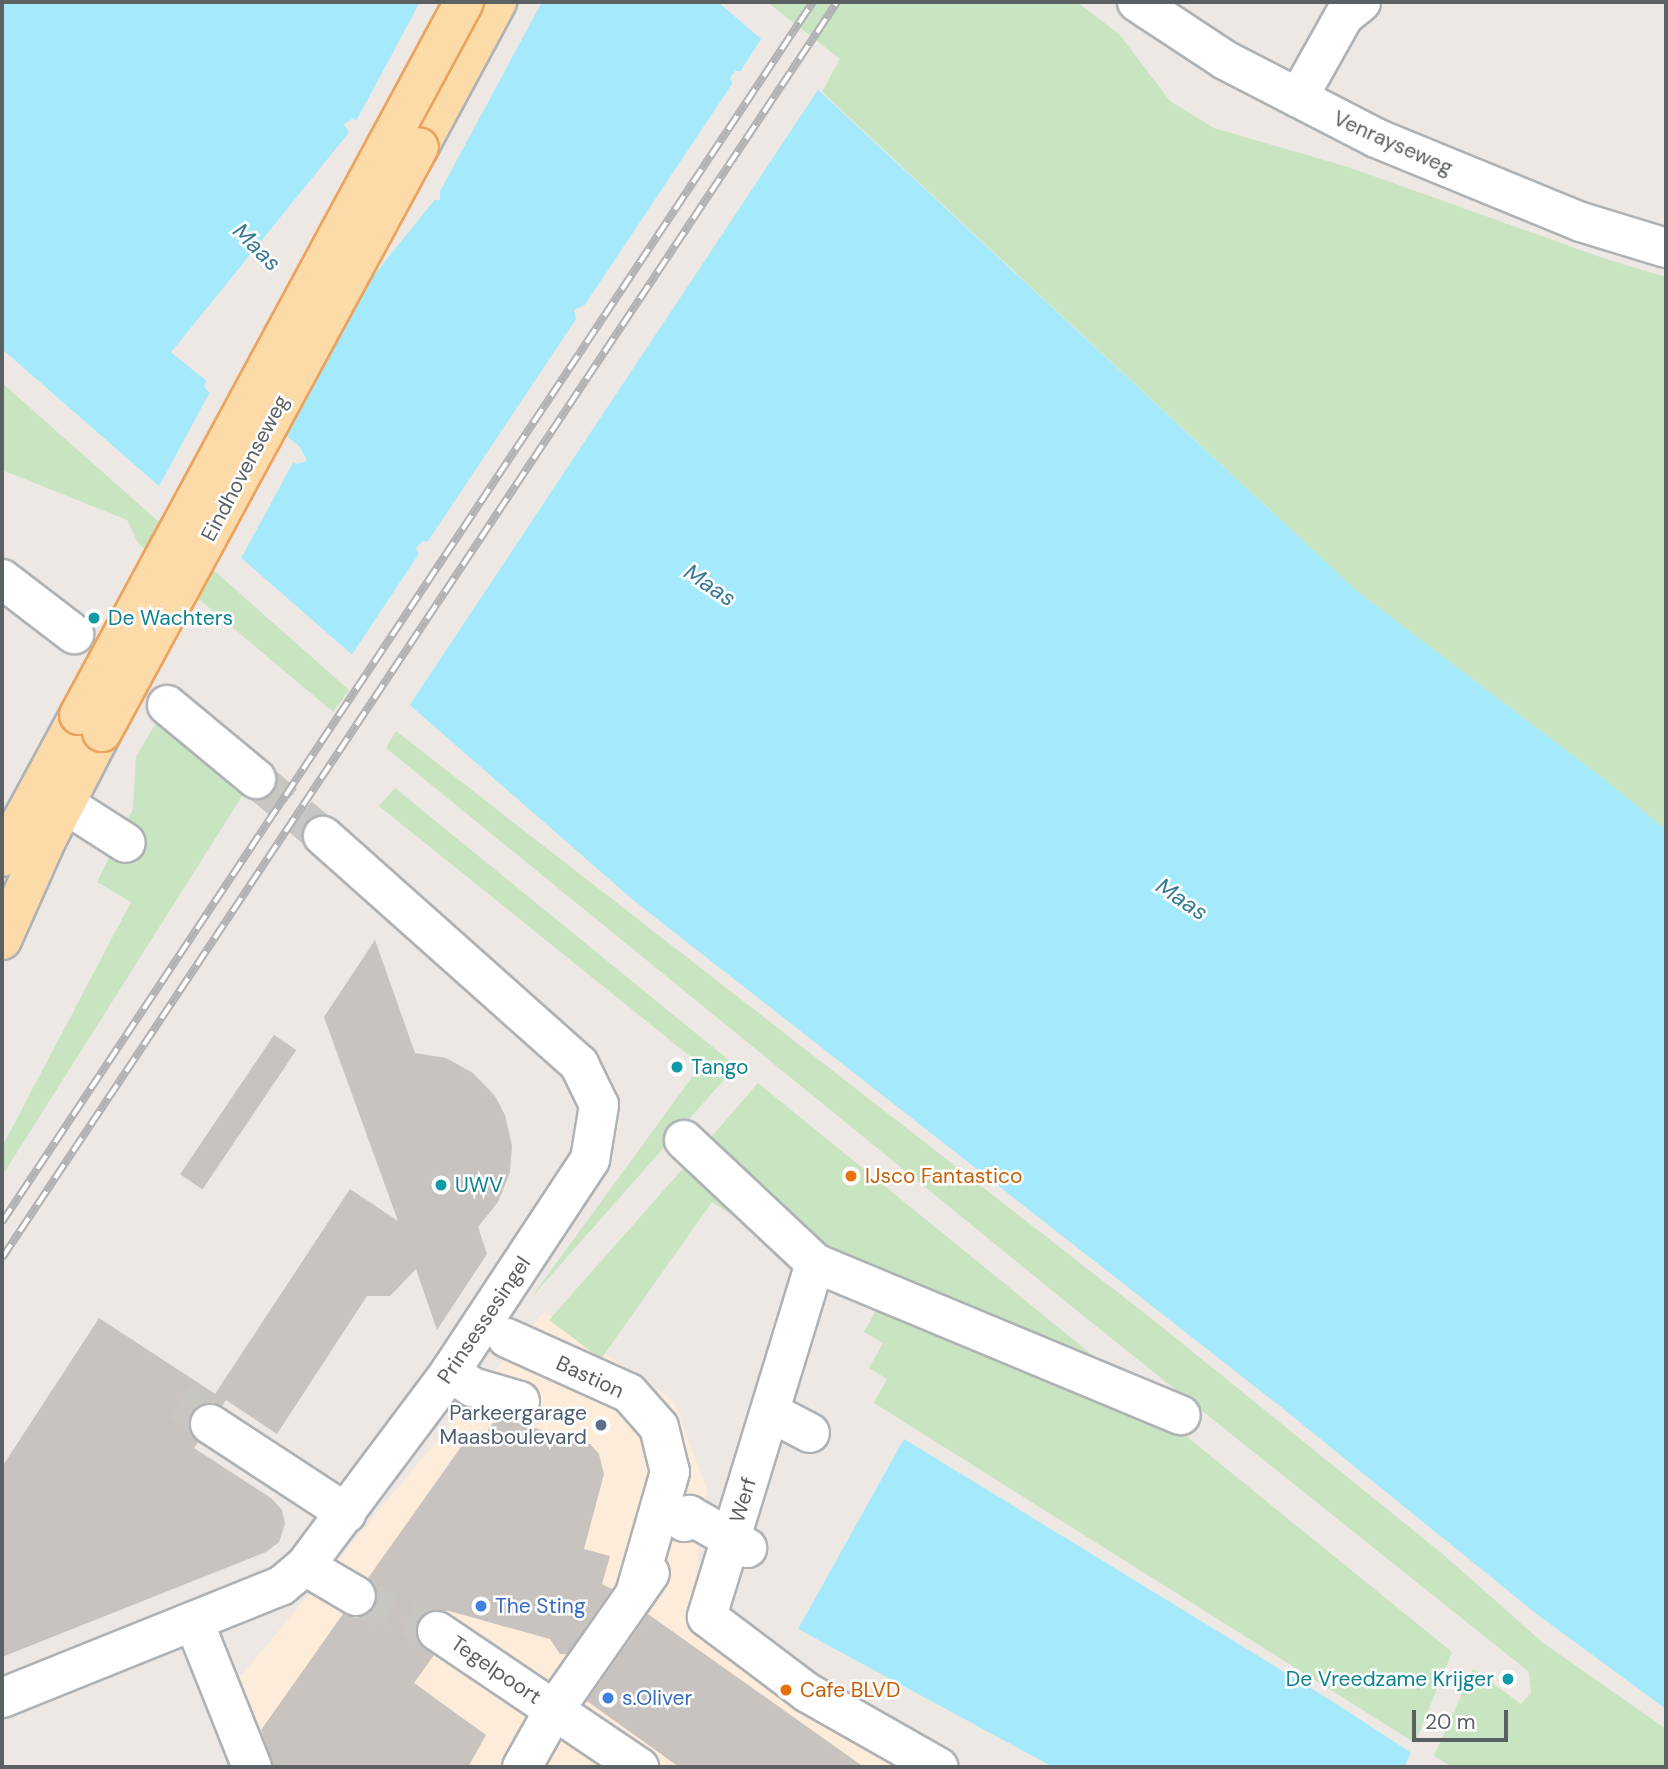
<!DOCTYPE html>
<style>
body{margin:0}
#map{position:relative;width:1668px;height:1769px;overflow:hidden;background:#ede8e3;font-family:"DM Sans",sans-serif}
div>[style]{position:absolute}
.commercial>*{inset:0;background:#fcecd9}
.green>*{inset:0;background:#c8e4c0}
.water>*{inset:0;background:#a4eafc}
.pier>*{inset:0;background:#ede8e3;transform-origin:0 0}
.building>*{inset:0;background:#c8c3bf;transform-origin:0 0}
.minor-tunnel>*{height:38px;margin-top:-19px;transform-origin:0;background:repeating-linear-gradient(90deg,#c8c6c3 0 38px,transparent 0 57px)}
.roads{filter:drop-shadow(2px 0 #aeb2b5) drop-shadow(-2px 0 #aeb2b5) drop-shadow(0 2px #aeb2b5) drop-shadow(0 -2px #aeb2b5)}
.minor>*{height:38px;margin:-19px;padding:0 19px;transform-origin:19px;border-radius:19px;background:#fff}
.major>*{height:38px;margin:-19px;padding:0 19px;transform-origin:19px;border-radius:19px;background:#fcdba9}
.rail>*{height:8px;margin-top:-4px;transform-origin:0;background:repeating-linear-gradient(90deg,#fff 0 16px,#b1b2b3 0 32px);box-sizing:border-box;border-block:2px solid #b1b2b3}
.bridges{filter:drop-shadow(2px 0 #eca25d) drop-shadow(-2px 0 #eca25d) drop-shadow(0 2px #eca25d) drop-shadow(0 -2px #eca25d)}
.major-bridge>*{height:38px;margin:-19px;padding:0 19px;transform-origin:19px;border-radius:19px;background:#fcdba9}
.dots>*{width:19px;height:19px;translate:-50% -50%;box-sizing:border-box;border:4px solid #fff;border-radius:50%}
span{translate:-50% -50%;white-space:nowrap;text-align:center;line-height:1.15;-webkit-text-stroke:5px #fff;paint-order:stroke}
.street-label{font-size:21px;color:#5b6063}
.culture-label{font-size:21px;color:#0d838f}
.left{translate:0 -50%;text-align:left}
.right{translate:-100% -50%;text-align:right}
.food-label{font-size:21px;color:#c56008}
.service-label{font-size:21px;color:#4e5e75}
.shop-label{font-size:21px;color:#366cbe}
.water-label{font-size:23px;color:#3a7a93;font-style:italic}
.frame{position:absolute;inset:0;border:4px solid #5b6063;pointer-events:none}
.scale{position:absolute;left:1412px;top:1710px;width:96px;height:32px;box-sizing:border-box;border:4px solid #5b6063;border-top:0;padding-left:9px;font-size:21px;line-height:24px;white-space:nowrap;color:#5b6063;-webkit-text-stroke:5px #fff;paint-order:stroke}
</style>
<div id="map">
<div class="commercial">
<div style="clip-path:polygon(544px 1312px,674px 1401px,707px 1490px,689px 1624px,941px 1767px,255px 1767px,210px 1713px)"></div>
</div>
<div class="green">
<div style="clip-path:polygon(767px 2px,1077px 2px,1119px 34px,1170px 101px,1214px 128px,1348px 167px,1606px 259px,1666px 277px,1666px 830px,1604px 779px,1358px 592px,822px 92px,840px 59px)"></div>
<div style="clip-path:polygon(2px 383px,349px 690px,333px 712px,193px 594px,138px 543px,127px 520px,2px 470px)"></div>
<div style="clip-path:polygon(157px 721px,244px 793px,2px 1176px,2px 1147px,131px 902px,97px 882px,133px 809px,136px 757px)"></div>
<div style="clip-path:polygon(396px 731px,1157px 1323px,1445px 1556px,1542px 1642px,1666px 1729px,1666px 1767px,1452px 1767px,1434px 1756px,1473px 1669px,1521px 1704px,1531px 1693px,1529px 1672px,1081px 1314px,386px 748px)"></div>
<div style="clip-path:polygon(395px 788px,736px 1066px,530px 1299px,701px 1065px,379px 806px)"></div>
<div style="clip-path:polygon(758px 1083px,1128px 1384px,890px 1283px,796px 1228px,706px 1143px)"></div>
<div style="clip-path:polygon(687px 1164px,780px 1246px,712px 1202px,601px 1359px,549px 1320px)"></div>
<div style="clip-path:polygon(881px 1301px,1181px 1432px,1452px 1652px,1415px 1743px,874px 1403px,887px 1379px,869px 1368px,883px 1343px,864px 1332px)"></div>
</div>
<div class="water">
<div style="clip-path:polygon(evenodd,2px 2px,718px 2px,797px 70px,1358px 592px,1604px 779px,1666px 830px,1666px 1709px,1538px 1615px,1281px 1407px,633px 900px,2px 349px,2px 2px,735px 71px,740px 71px,795px 115px,786px 127px,734px 88px,730px 78px,735px 71px,2px 2px,353px 118px,440px 189px,440px 200px,432px 200px,350px 134px,344px 124px,353px 118px,2px 2px,585px 305px,636px 351px,632px 362px,623px 361px,577px 323px,574px 310px,585px 305px,2px 2px,208px 378px,217px 379px,300px 447px,307px 461px,297px 464px,291px 460px,210px 394px,204px 386px,208px 378px,2px 2px,422px 541px,431px 542px,481px 587px,472px 597px,421px 560px,416px 548px,422px 541px)"></div>
<div style="clip-path:polygon(904px 1439px,1338px 1705px,1433px 1767px,1053px 1767px,798px 1629px)"></div>
</div>
<div class="pier">
<div style="clip-path:polygon(420px 2px,542px 2px,438px 195px,434px 188px,355px 123px)"></div>
<div style="clip-path:polygon(763px 36px,820px 87px,407px 709px,349px 659px,420px 552px,467px 592px,474px 593px,477px 590px,475px 583px,434px 547px,426px 544px,578px 316px,625px 357px,633px 356px,632px 350px,594px 315px,582px 309px,734px 81px,781px 123px,787px 123px,792px 117px,790px 112px,738px 75px)"></div>
<div style="left:351px;top:130px;width:109px;height:286px;rotate:39deg"></div>
<div style="clip-path:polygon(211px 390px,295px 459px,239px 562px,157px 490px)"></div>
<div style="clip-path:polygon(1412px 1749px,1434px 1764px,1433px 1767px,1405px 1767px)"></div>
</div>
<div class="building">
<div style="clip-path:polygon(375px 940px,415px 1053px,446px 1058px,473px 1073px,495px 1096px,505px 1115px,512px 1146px,510px 1172px,498px 1202px,478px 1227px,487px 1254px,437px 1330px,416px 1269px,390px 1296px,367px 1296px,277px 1434px,226px 1400px,222px 1406px,212px 1402px,201px 1404px,192px 1411px,188px 1423px,191px 1434px,198px 1442px,194px 1448px,271px 1498px,282px 1510px,285px 1524px,279px 1542px,266px 1552px,2px 1657px,2px 1467px,99px 1318px,220px 1397px,215px 1394px,350px 1189px,398px 1221px,324px 1017px)"></div>
<div style="left:274px;top:1035px;width:27px;height:168px;rotate:34deg"></div>
<div style="clip-path:polygon(497px 1417px,590px 1444px,599px 1454px,604px 1474px,584px 1549px,610px 1556px,602px 1584px,612px 1589px,567px 1654px,560px 1654px,550px 1639px,449px 1611px,428px 1611px,419px 1618px,415px 1629px,417px 1640px,434px 1655px,414px 1683px,486px 1735px,468px 1767px,273px 1767px,261px 1730px,343px 1614px,357px 1618px,366px 1615px,374px 1608px,378px 1595px,368px 1578px,466px 1440px,476px 1447px)"></div>
<div style="clip-path:polygon(648px 1614px,864px 1767px,679px 1767px,587px 1701px)"></div>
</div>
<div class="minor-tunnel">
<div style="left:256px;top:779px;width:88px;rotate:40.4deg"></div>
<div style="left:179px;top:1403px;width:37px;rotate:34deg"></div>
<div style="left:356px;top:1596px;width:88px;rotate:23.4deg"></div>
</div>
<div class="roads">
<div class="minor">
<div style="left:1137px;top:2px;width:105px;rotate:33.4deg"></div>
<div style="left:1225px;top:60px;width:170px;rotate:27.3deg"></div>
<div style="left:1376px;top:138px;width:222px;rotate:22.3deg"></div>
<div style="left:1581px;top:222px;width:89px;rotate:17deg"></div>
<div style="left:1298px;top:98px;width:94px;rotate:-60.7deg"></div>
<div style="left:1344px;top:16px;width:22px;rotate:-39deg"></div>
<div style="left:2px;top:579px;width:91px;rotate:37.4deg"></div>
<div style="left:167px;top:705px;width:116px;rotate:39.7deg"></div>
<div style="left:65px;top:804px;width:72px;rotate:32.6deg"></div>
<div style="left:684px;top:1140px;width:180px;rotate:43.2deg"></div>
<div style="left:815px;top:1263px;width:396px;rotate:22.6deg"></div>
<div style="left:815px;top:1263px;width:370px;rotate:107deg"></div>
<div style="left:707px;top:1617px;width:126px;rotate:37deg"></div>
<div style="left:808px;top:1693px;width:150px;rotate:29.6deg"></div>
<div style="left:507px;top:1338px;width:134px;rotate:24.3deg"></div>
<div style="left:629px;top:1393px;width:45px;rotate:48.6deg"></div>
<div style="left:659px;top:1427px;width:46px;rotate:76.3deg"></div>
<div style="left:670px;top:1472px;width:127px;rotate:106deg"></div>
<div style="left:450px;top:1372px;width:27px;rotate:34deg"></div>
<div style="left:472px;top:1387px;width:50px;rotate:16.3deg"></div>
<div style="left:770px;top:1412px;width:45px;rotate:27.7deg"></div>
<div style="left:210px;top:1424px;width:163px;rotate:33.2deg"></div>
<div style="left:684px;top:1522px;width:9px;rotate:-54deg"></div>
<div style="left:689px;top:1515px;width:67px;rotate:29.6deg"></div>
<div style="left:305px;top:1566px;width:59px;rotate:30.5deg"></div>
<div style="left:194px;top:1622px;width:156px;rotate:68.2deg"></div>
<div style="left:437px;top:1631px;width:244px;rotate:34deg"></div>
<div style="left:2px;top:1698px;width:301px;rotate:-21.9deg"></div>
<div style="left:281px;top:1586px;width:31px;rotate:-40deg"></div>
<div style="left:305px;top:1566px;width:242px;rotate:-53.2deg"></div>
<div style="left:450px;top:1372px;width:254px;rotate:-56.6deg"></div>
<div style="left:590px;top:1160px;width:56px;rotate:-80.7deg"></div>
<div style="left:599px;top:1105px;width:46px;rotate:-116deg"></div>
<div style="left:579px;top:1064px;width:343px;rotate:-138.3deg"></div>
<div style="left:522px;top:1767px;width:65px;rotate:-60.7deg"></div>
<div style="left:554px;top:1710px;width:167px;rotate:-55deg"></div>
</div>
<div class="major">
<div style="left:419px;top:147px;width:165px;rotate:-61.7deg"></div>
<div style="left:2px;top:857px;width:162px;rotate:-61.5deg"></div>
<div style="left:2px;top:940px;width:111px;rotate:-66deg"></div>
<div style="left:47px;top:839px;width:120px;rotate:-62.8deg"></div>
</div>
</div>
<div class="rail">
<div style="left:2px;top:1222px;width:1465px;rotate:-56.39deg"></div>
<div style="left:2px;top:1258px;width:1508px;rotate:-56.38deg"></div>
</div>
<div class="bridges">
<div class="major-bridge">
<div style="left:79px;top:715px;width:810px;rotate:-61.63deg"></div>
<div style="left:102px;top:732px;width:665px;rotate:-61.55deg"></div>
</div>
</div>
<div class="dots">
<div style="left:94px;top:618px;background:#0f9aa8"></div>
<div style="left:677px;top:1067px;background:#0f9aa8"></div>
<div style="left:851px;top:1176px;background:#e8710a"></div>
<div style="left:441px;top:1185px;background:#0f9aa8"></div>
<div style="left:601px;top:1425px;background:#5c6f8a"></div>
<div style="left:481px;top:1606px;background:#3f7fe0"></div>
<div style="left:1508px;top:1679px;background:#0f9aa8"></div>
<div style="left:786px;top:1690px;background:#e8710a"></div>
<div style="left:608px;top:1698px;background:#3f7fe0"></div>
</div>
<div class="street-label">
<span style="left:1393px;top:143px;rotate:24deg">Venrayseweg</span>
<span style="left:245px;top:468px;rotate:-62deg">Eindhovenseweg</span>
<span style="left:484px;top:1320px;rotate:-56deg">Prinsessesingel</span>
<span style="left:590px;top:1377px;rotate:25deg">Bastion</span>
<span style="left:743px;top:1500px;rotate:-73deg">Werf</span>
<span style="left:496px;top:1670px;rotate:34deg">Tegelpoort</span>
</div>
<div class="culture-label">
<span class="left" style="left:108px;top:618px">De Wachters</span>
<span class="left" style="left:691px;top:1067px">Tango</span>
<span class="left" style="left:455px;top:1185px">UWV</span>
<span class="right" style="left:1494px;top:1679px">De Vreedzame Krijger</span>
</div>
<div class="food-label">
<span class="left" style="left:865px;top:1176px">IJsco Fantastico</span>
<span class="left" style="left:800px;top:1690px">Cafe BLVD</span>
</div>
<div class="service-label">
<span class="right" style="left:587px;top:1425px">Parkeergarage<br>Maasboulevard</span>
</div>
<div class="shop-label">
<span class="left" style="left:495px;top:1606px">The Sting</span>
<span class="left" style="left:622px;top:1698px">s.Oliver</span>
</div>
<div class="water-label">
<span style="left:257px;top:247px;rotate:45deg">Maas</span>
<span style="left:710px;top:585px;rotate:34deg">Maas</span>
<span style="left:1182px;top:899px;rotate:34deg">Maas</span>
</div>
<div class="frame"></div>
<div class="scale">20 m</div>
</div>
